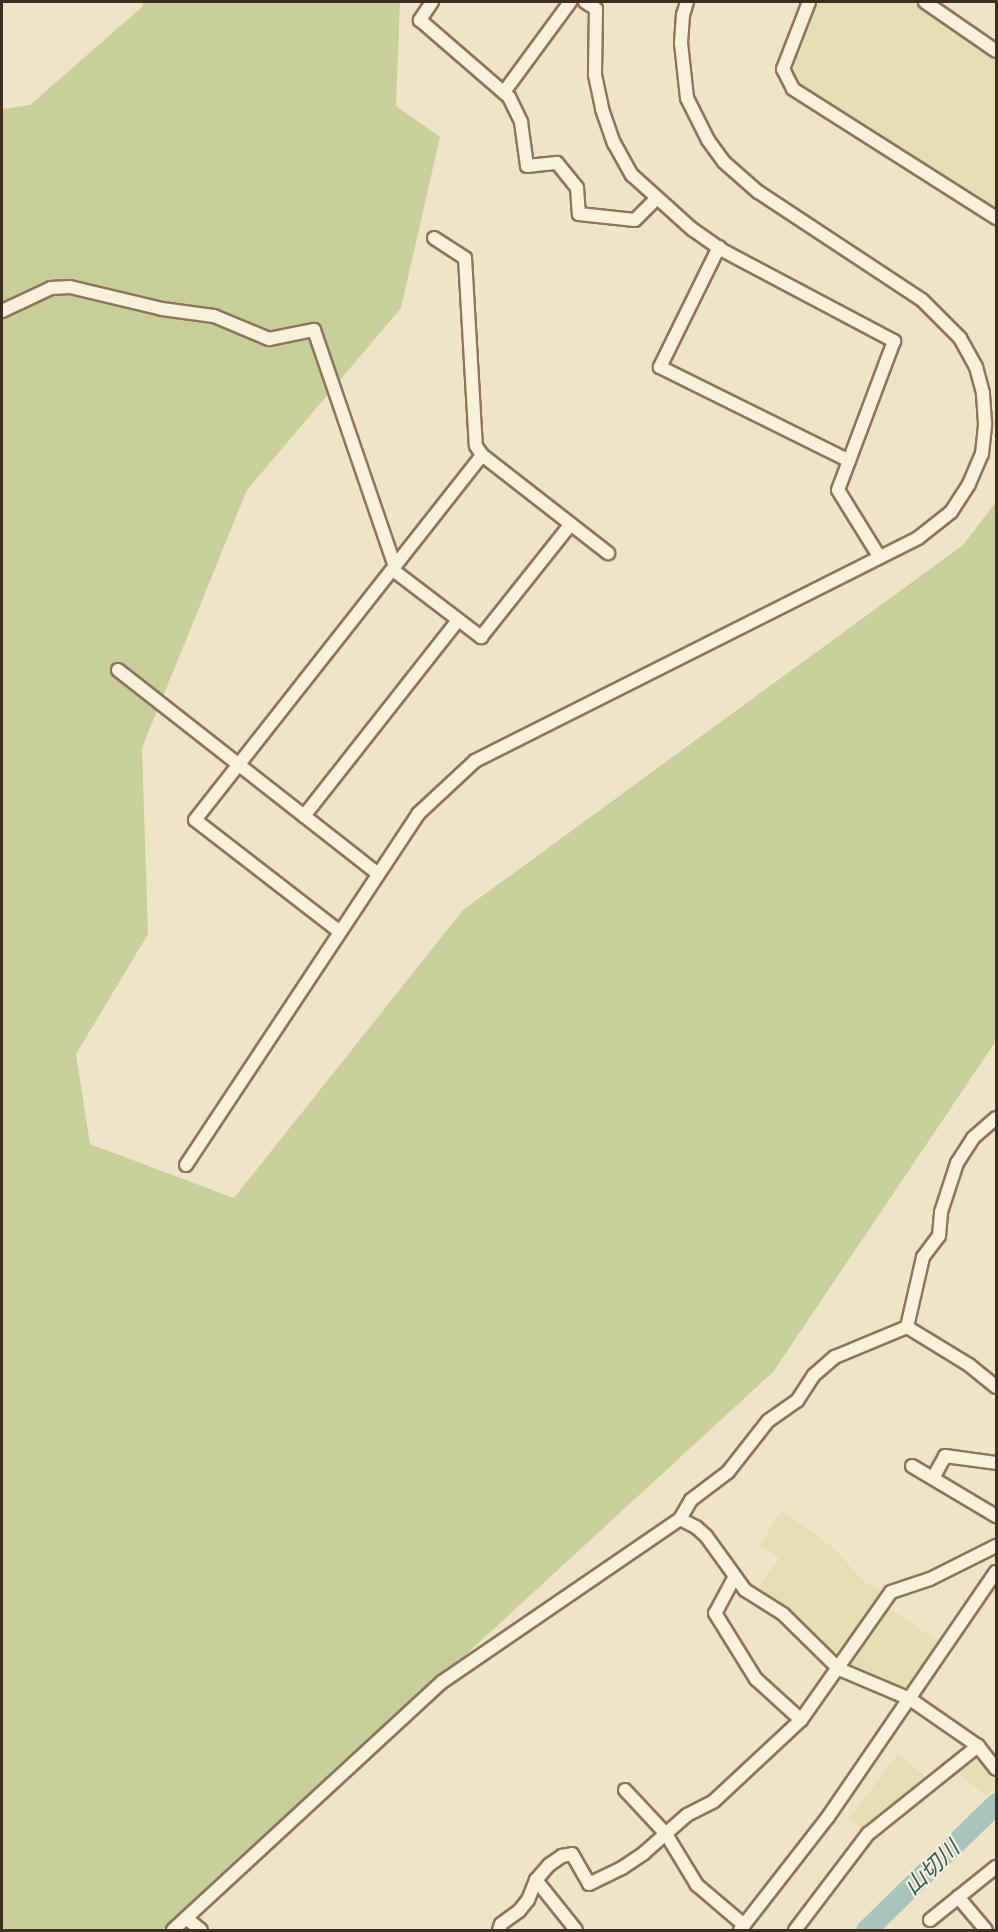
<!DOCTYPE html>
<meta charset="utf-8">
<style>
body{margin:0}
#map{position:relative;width:998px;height:1932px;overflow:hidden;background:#f0e4c8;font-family:"Playfair Display","Noto Sans JP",serif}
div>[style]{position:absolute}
.farmland>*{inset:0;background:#e6deb5}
.green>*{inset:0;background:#c9cf9b}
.river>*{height:21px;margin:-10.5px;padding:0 10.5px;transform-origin:10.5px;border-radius:10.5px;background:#a9c4bc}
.roads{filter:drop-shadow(2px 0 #8d765c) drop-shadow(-2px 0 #8d765c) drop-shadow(0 2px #8d765c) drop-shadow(0 -2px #8d765c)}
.minor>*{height:12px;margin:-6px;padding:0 6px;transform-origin:6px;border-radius:6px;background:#faf1dc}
span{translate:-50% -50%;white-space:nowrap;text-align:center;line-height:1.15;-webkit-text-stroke:4.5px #f7eed8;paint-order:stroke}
.water-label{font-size:22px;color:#2f5d5a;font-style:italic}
.frame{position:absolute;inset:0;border:3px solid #3d2e20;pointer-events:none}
</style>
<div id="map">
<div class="farmland">
<div style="clip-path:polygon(815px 2px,914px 2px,996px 57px,996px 211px,791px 78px,790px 66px)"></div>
<div style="clip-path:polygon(781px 1510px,831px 1546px,865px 1582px,883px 1592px,837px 1658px,756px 1591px,779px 1558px,760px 1545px)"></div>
<div style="clip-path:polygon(885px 1605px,940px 1643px,909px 1686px,903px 1690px,845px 1666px)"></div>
<div style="clip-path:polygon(898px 1754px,929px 1779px,866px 1831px,849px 1819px)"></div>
<div style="clip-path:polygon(978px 1754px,996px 1776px,996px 1788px,986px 1796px,956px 1771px)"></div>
</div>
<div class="green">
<div style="clip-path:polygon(142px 2px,400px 2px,396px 106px,440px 137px,401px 308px,247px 490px,142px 748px,148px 934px,76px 1054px,90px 1144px,234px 1198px,463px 910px,963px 545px,996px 502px,996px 1041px,773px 1372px,336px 1774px,182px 1930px,2px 1930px,2px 109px,30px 105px,143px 6px)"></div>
</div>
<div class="river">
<div style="left:866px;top:1930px;width:182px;rotate:-44.3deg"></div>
</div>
<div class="roads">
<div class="minor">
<div style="left:432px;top:2px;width:22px;rotate:124deg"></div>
<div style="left:420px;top:20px;width:118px;rotate:40.9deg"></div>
<div style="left:509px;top:97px;width:28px;rotate:64deg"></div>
<div style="left:521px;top:122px;width:44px;rotate:82.2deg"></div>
<div style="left:527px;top:166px;width:30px;rotate:-6deg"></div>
<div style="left:557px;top:163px;width:32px;rotate:51deg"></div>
<div style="left:577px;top:188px;width:26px;rotate:86deg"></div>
<div style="left:579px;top:214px;width:56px;rotate:6.1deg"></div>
<div style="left:635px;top:220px;width:31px;rotate:-45deg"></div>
<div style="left:585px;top:2px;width:13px;rotate:32deg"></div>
<div style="left:596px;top:9px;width:66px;rotate:90.9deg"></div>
<div style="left:595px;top:75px;width:35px;rotate:78deg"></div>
<div style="left:602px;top:109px;width:36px;rotate:71deg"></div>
<div style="left:614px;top:143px;width:37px;rotate:61deg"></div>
<div style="left:632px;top:175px;width:81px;rotate:42deg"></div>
<div style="left:692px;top:229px;width:37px;rotate:35deg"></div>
<div style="left:722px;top:250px;width:195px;rotate:27.9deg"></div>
<div style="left:894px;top:341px;width:159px;rotate:110.6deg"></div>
<div style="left:838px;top:490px;width:78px;rotate:58.2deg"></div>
<div style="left:809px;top:2px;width:72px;rotate:111.2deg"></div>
<div style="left:783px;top:69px;width:22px;rotate:63deg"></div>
<div style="left:793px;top:89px;width:241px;rotate:32.4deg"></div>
<div style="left:925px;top:2px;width:86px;rotate:34.6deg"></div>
<div style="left:504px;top:92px;width:112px;rotate:-53.7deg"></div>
<div style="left:434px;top:238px;width:37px;rotate:33deg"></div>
<div style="left:465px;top:258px;width:188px;rotate:86.7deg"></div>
<div style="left:476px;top:446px;width:11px;rotate:56deg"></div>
<div style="left:482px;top:455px;width:160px;rotate:37.9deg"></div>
<div style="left:719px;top:247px;width:134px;rotate:116.2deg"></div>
<div style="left:660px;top:367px;width:211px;rotate:26.4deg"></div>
<div style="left:2px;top:311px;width:54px;rotate:-25.1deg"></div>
<div style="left:51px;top:288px;width:19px;rotate:-3deg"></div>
<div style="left:70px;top:287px;width:95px;rotate:13.4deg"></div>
<div style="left:162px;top:309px;width:52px;rotate:7.7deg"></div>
<div style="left:214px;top:316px;width:60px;rotate:22.7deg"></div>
<div style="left:269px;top:339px;width:46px;rotate:-11.3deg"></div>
<div style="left:314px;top:330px;width:250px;rotate:71.1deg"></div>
<div style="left:393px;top:570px;width:111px;rotate:37.3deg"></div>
<div style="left:481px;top:637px;width:144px;rotate:-51.5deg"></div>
<div style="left:118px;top:670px;width:330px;rotate:38.1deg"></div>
<div style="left:304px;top:816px;width:249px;rotate:-51.8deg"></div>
<div style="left:340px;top:932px;width:183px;rotate:-142.3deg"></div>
<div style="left:195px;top:820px;width:464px;rotate:-51.8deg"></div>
<div style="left:186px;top:1165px;width:421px;rotate:-56.5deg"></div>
<div style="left:418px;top:814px;width:78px;rotate:-42.9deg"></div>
<div style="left:475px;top:761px;width:496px;rotate:-26.7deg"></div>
<div style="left:918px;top:538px;width:42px;rotate:-38.2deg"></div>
<div style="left:951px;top:512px;width:33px;rotate:-57deg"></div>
<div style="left:969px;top:484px;width:33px;rotate:-67deg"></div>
<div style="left:982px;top:454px;width:31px;rotate:-84deg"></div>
<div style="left:985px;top:423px;width:30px;rotate:-94deg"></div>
<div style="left:983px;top:393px;width:27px;rotate:-105deg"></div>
<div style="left:976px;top:367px;width:33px;rotate:-119deg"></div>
<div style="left:960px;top:338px;width:54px;rotate:-135deg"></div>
<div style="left:922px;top:300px;width:196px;rotate:-146.6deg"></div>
<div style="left:758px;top:192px;width:45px;rotate:-138.6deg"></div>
<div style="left:724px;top:162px;width:27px;rotate:-126deg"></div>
<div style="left:708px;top:140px;width:47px;rotate:-116.6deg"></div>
<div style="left:687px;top:98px;width:55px;rotate:-96.2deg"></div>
<div style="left:681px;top:43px;width:28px;rotate:-86deg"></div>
<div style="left:683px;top:15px;width:14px;rotate:-73deg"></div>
<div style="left:907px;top:1327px;width:72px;rotate:-77.1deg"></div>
<div style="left:923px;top:1257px;width:26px;rotate:-53deg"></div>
<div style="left:939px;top:1236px;width:24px;rotate:-85deg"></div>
<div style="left:941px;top:1212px;width:52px;rotate:-71.9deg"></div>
<div style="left:957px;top:1163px;width:30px;rotate:-57deg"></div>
<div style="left:973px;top:1138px;width:30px;rotate:-41deg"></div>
<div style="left:907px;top:1327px;width:73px;rotate:31.5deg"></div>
<div style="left:969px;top:1365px;width:35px;rotate:39deg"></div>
<div style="left:912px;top:1466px;width:98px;rotate:30.8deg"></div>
<div style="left:933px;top:1478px;width:25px;rotate:-61deg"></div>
<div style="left:945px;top:1456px;width:51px;rotate:7.8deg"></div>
<div style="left:680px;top:1519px;width:18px;rotate:27deg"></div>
<div style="left:696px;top:1527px;width:13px;rotate:42deg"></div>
<div style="left:706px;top:1536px;width:67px;rotate:54.2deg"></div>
<div style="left:745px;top:1590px;width:45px;rotate:32.3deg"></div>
<div style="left:783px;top:1614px;width:78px;rotate:44.5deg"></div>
<div style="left:839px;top:1669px;width:77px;rotate:22.9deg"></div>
<div style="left:910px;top:1699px;width:83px;rotate:34.7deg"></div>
<div style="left:978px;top:1746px;width:29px;rotate:52deg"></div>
<div style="left:734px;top:1578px;width:40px;rotate:118deg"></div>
<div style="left:715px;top:1613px;width:78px;rotate:58.2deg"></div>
<div style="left:756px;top:1679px;width:61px;rotate:42.3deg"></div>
<div style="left:625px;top:1790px;width:60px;rotate:47deg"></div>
<div style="left:666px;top:1834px;width:60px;rotate:58.7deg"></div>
<div style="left:697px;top:1885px;width:62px;rotate:40.4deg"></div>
<div style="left:536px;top:1880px;width:64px;rotate:51.3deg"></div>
<div style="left:958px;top:1897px;width:43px;rotate:49.7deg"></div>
<div style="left:186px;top:1918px;width:19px;rotate:39deg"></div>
<div style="left:930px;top:1920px;width:85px;rotate:-38.8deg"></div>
<div style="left:173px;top:1930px;width:366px;rotate:-42.7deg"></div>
<div style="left:442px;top:1682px;width:288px;rotate:-34.4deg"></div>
<div style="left:680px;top:1519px;width:22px;rotate:-60deg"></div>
<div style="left:691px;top:1500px;width:46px;rotate:-37.1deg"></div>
<div style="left:728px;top:1472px;width:65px;rotate:-51.9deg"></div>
<div style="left:768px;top:1421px;width:35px;rotate:-35deg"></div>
<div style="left:797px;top:1401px;width:31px;rotate:-57deg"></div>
<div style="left:814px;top:1375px;width:28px;rotate:-41deg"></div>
<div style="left:835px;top:1357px;width:78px;rotate:-22.6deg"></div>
<div style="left:499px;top:1930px;width:6px;rotate:-72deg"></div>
<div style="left:501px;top:1924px;width:22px;rotate:-36deg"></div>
<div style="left:519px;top:1911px;width:14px;rotate:-51deg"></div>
<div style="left:528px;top:1900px;width:22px;rotate:-68deg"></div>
<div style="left:536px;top:1880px;width:20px;rotate:-49deg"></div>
<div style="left:549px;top:1865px;width:16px;rotate:-35deg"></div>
<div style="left:562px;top:1856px;width:10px;rotate:-11deg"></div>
<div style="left:572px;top:1854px;width:34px;rotate:60deg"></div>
<div style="left:589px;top:1884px;width:37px;rotate:-26deg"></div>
<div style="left:622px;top:1868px;width:27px;rotate:-34deg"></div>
<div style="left:644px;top:1853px;width:57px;rotate:-41.5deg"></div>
<div style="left:687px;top:1815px;width:30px;rotate:-27deg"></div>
<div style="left:714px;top:1801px;width:119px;rotate:-43deg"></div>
<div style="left:801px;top:1720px;width:156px;rotate:-54.9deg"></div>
<div style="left:891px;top:1592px;width:41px;rotate:-18.4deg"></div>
<div style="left:930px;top:1579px;width:74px;rotate:-26.6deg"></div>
<div style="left:740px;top:1930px;width:143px;rotate:-52.1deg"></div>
<div style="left:828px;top:1817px;width:297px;rotate:-55.6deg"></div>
<div style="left:795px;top:1930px;width:121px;rotate:-52.8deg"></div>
<div style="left:868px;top:1834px;width:141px;rotate:-38.7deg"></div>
</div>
</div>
<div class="water-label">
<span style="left:931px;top:1867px;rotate:-44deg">山切川</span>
</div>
<div class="frame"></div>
</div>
